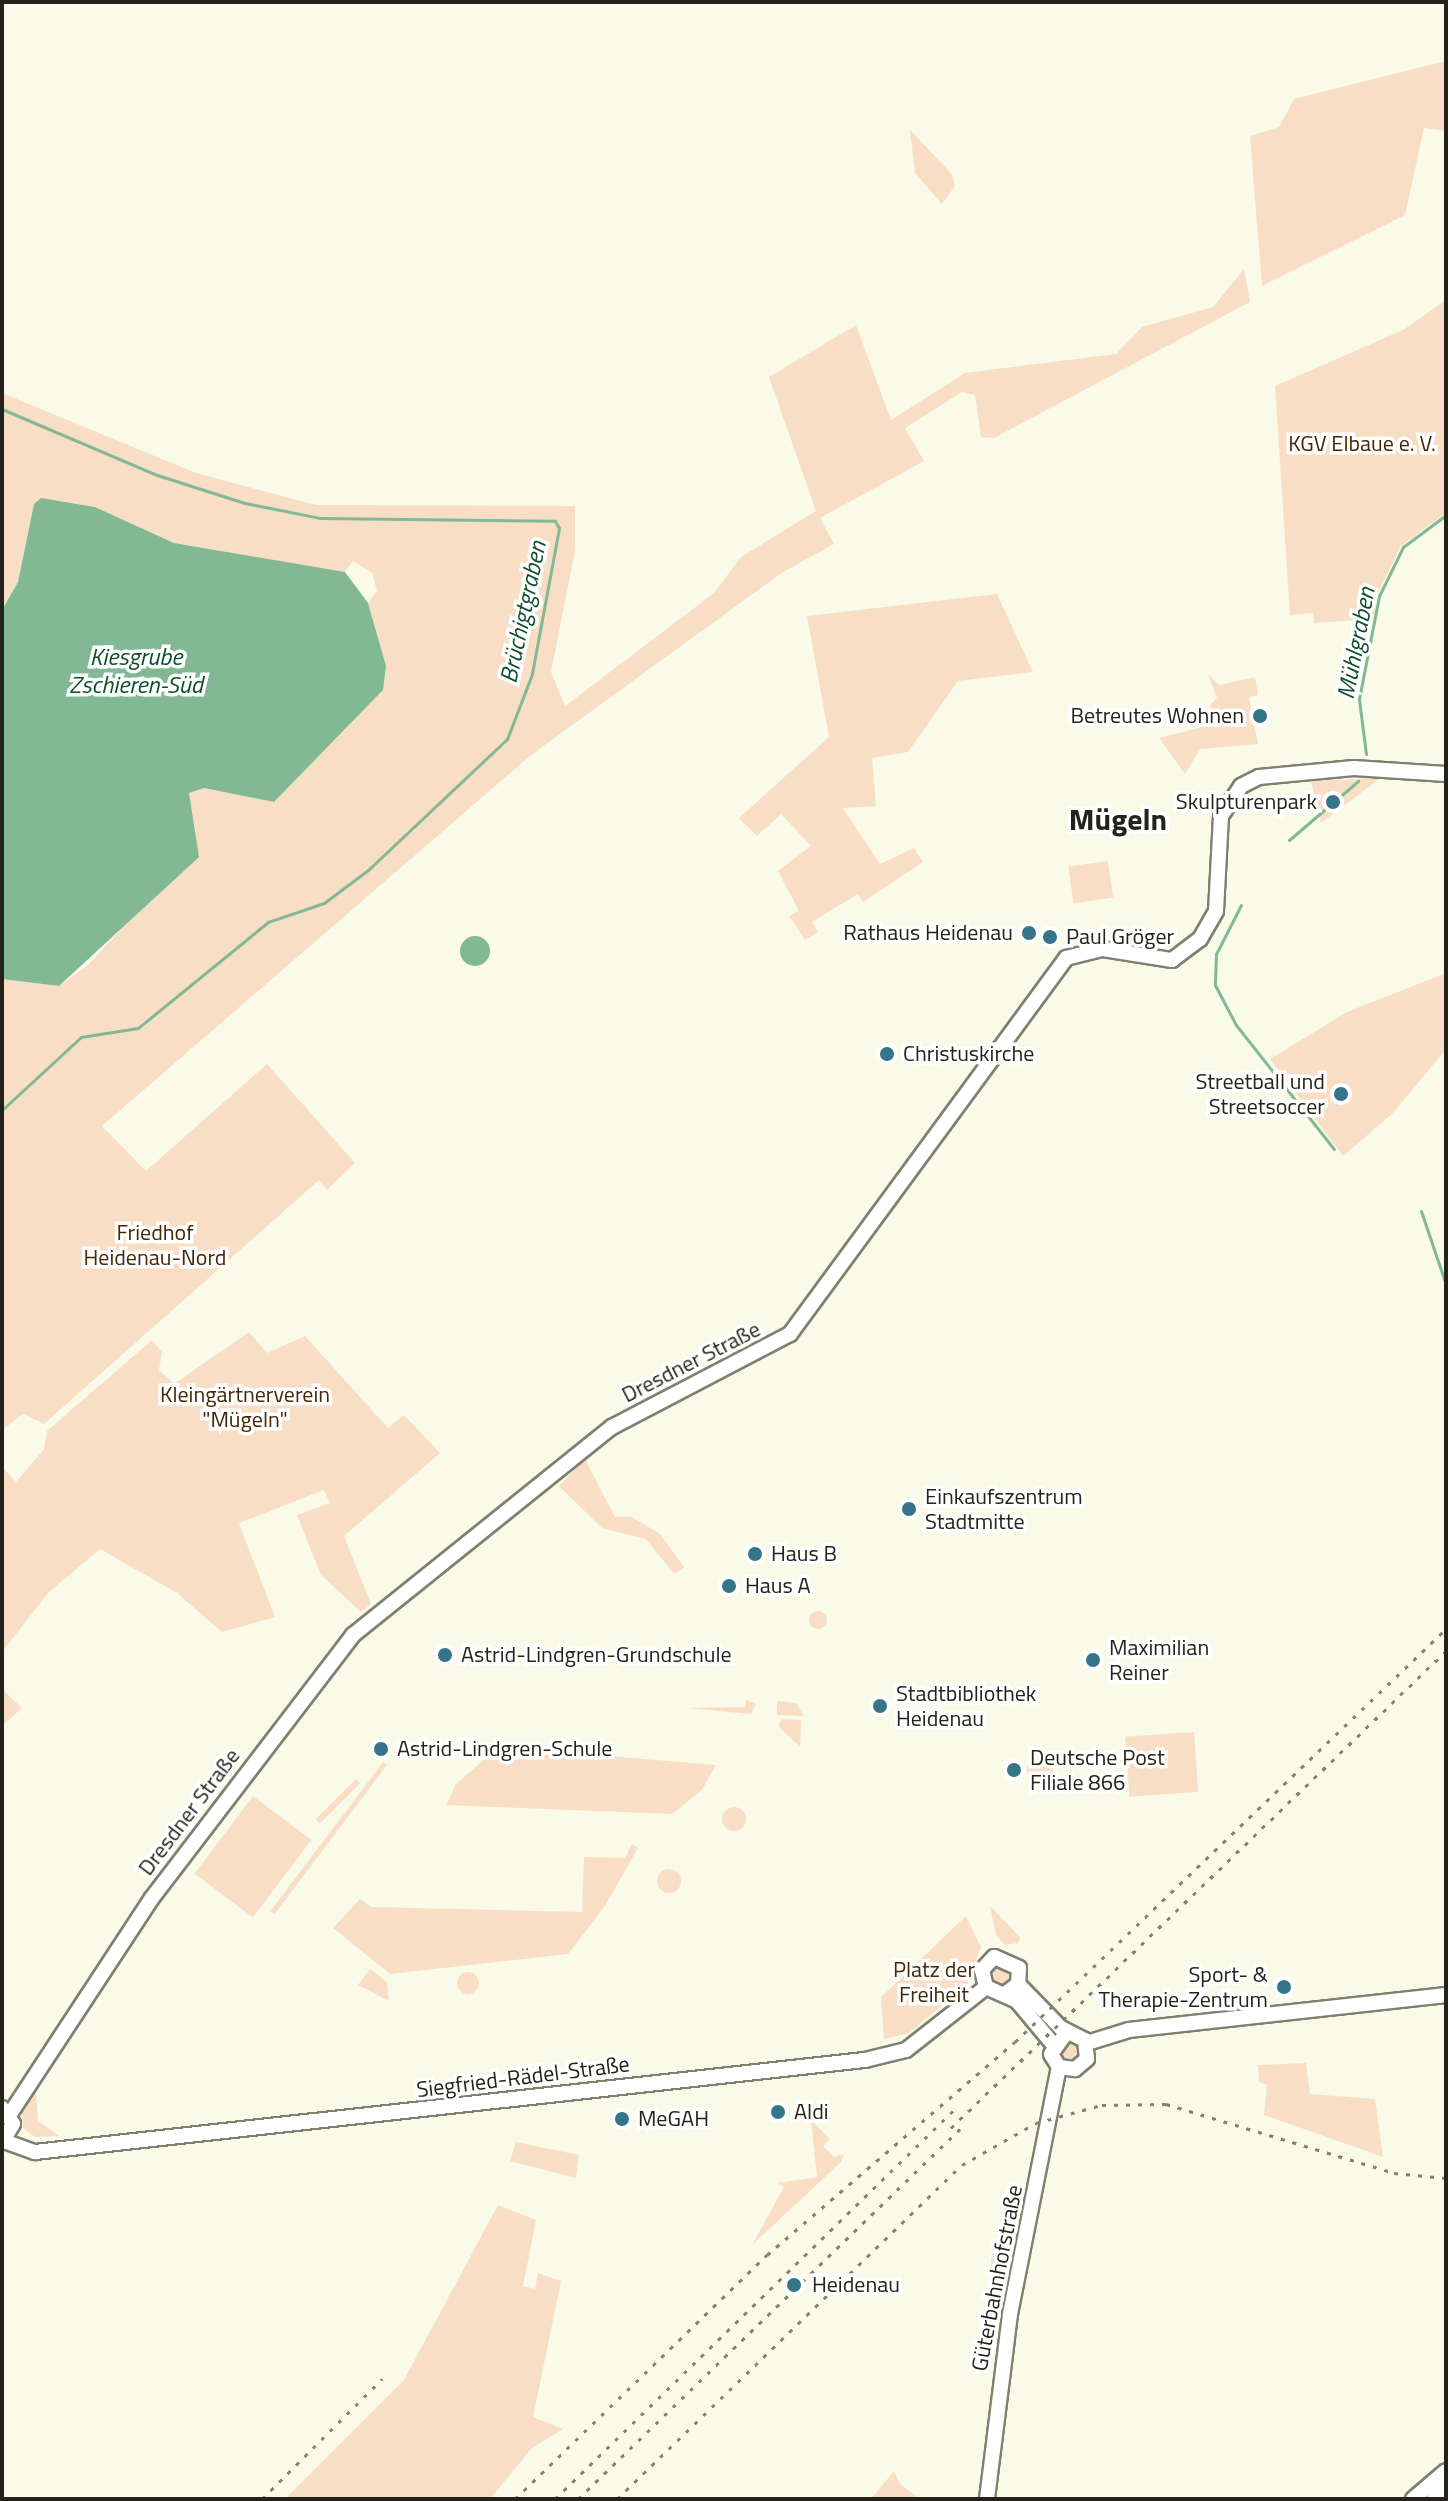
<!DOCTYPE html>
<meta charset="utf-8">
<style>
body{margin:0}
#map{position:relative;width:1448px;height:2501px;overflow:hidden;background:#f9fae8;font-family:"Titillium Web",sans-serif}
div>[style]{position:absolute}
.green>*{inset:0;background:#f9dec6;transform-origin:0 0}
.round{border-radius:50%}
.water>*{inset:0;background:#82b894}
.stream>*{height:3px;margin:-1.5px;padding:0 1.5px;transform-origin:1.5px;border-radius:1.5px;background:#82b894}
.roads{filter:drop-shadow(2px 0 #808071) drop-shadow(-2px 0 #808071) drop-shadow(0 2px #808071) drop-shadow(0 -2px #808071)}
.secondary>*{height:14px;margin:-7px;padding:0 7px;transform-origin:7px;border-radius:7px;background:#fff}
.rail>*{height:3px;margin-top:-1.5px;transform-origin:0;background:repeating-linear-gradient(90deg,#828276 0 4px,transparent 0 12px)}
.dots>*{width:22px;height:22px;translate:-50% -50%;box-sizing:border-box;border:4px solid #fff;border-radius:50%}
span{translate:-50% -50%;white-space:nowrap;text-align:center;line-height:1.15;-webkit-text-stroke:7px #fff;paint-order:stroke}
.park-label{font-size:22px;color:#452704}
.poi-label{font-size:22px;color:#23231c}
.right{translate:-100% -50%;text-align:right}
.left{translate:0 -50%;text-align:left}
.street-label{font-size:22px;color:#23231c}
.water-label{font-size:24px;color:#0c4e2c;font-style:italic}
.district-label{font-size:30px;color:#23231c;font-weight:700}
.frame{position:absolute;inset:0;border:4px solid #23231c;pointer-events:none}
</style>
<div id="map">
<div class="green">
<div style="clip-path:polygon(1446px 61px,1446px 131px,1424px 128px,1405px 215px,1262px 286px,1250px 136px,1279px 127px,1294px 99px)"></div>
<div style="clip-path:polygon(910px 130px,952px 174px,955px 186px,942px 204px,915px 173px)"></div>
<div style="clip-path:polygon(1244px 269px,1250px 302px,994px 438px,981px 437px,975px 395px,962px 392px,905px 428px,924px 461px,820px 518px,834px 544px,783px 572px,531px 755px,102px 1126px,146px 1171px,267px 1064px,355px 1163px,327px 1190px,319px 1180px,44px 1424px,23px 1414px,2px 1430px,2px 979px,59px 986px,88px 965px,166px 881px,199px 857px,188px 793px,204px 788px,274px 802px,383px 690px,386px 666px,368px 603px,377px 591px,372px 573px,353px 561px,345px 572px,174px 543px,95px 507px,54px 501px,34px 504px,18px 582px,2px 610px,2px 393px,196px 473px,316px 505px,575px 506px,575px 551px,551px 672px,565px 706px,714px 593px,741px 557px,816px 511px,769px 377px,856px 325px,891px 420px,965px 373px,1116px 354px,1142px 327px,1213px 307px)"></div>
<div style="clip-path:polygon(1446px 300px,1446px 513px,1401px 546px,1377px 595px,1374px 619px,1314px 623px,1313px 613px,1290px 615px,1275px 386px,1403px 330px)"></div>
<div style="clip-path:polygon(997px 594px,1033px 672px,958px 681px,908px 752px,872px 758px,876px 806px,843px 808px,880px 864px,914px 848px,923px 862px,863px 902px,858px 894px,812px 922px,818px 932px,805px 940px,789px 916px,799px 911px,778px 871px,811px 846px,781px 814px,757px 836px,739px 818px,829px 737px,807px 616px)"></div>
<div style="clip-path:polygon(1208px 674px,1219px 685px,1255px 677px,1258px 695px,1249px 697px,1258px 744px,1200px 749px,1185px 774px,1159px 738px,1213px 724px,1210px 705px,1217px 698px)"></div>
<div style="clip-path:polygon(1378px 778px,1378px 780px,1321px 823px,1311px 781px)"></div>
<div style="left:1108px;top:861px;width:37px;height:40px;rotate:82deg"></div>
<div style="clip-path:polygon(1446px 973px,1446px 1049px,1392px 1114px,1343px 1156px,1270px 1059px,1347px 1012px)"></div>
<div style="clip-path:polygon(249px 1332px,267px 1353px,305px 1336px,388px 1428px,404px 1415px,440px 1453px,344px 1536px,371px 1604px,361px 1612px,321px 1575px,297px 1515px,330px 1503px,324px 1490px,239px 1523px,275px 1617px,222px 1632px,177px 1593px,100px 1549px,49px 1592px,2px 1652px,2px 1467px,16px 1482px,44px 1449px,47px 1431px,152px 1340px,162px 1352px,159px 1370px,174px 1384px)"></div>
<div style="clip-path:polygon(585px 1459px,615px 1517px,632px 1517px,660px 1534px,684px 1567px,674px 1574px,646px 1539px,602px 1528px,559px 1486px)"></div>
<div class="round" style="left:809px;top:1611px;width:18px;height:18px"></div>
<div style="clip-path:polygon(2px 1689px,22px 1708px,2px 1726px)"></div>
<div style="clip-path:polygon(746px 1700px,756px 1704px,751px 1714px,687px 1708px,745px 1707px)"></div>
<div style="clip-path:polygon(777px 1701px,796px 1703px,804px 1716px,777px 1715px)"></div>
<div style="clip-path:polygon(782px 1719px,801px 1720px,800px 1747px,778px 1726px)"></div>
<div style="left:1194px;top:1732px;width:60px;height:69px;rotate:86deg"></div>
<div style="clip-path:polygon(492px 1753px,608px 1756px,716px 1765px,702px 1790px,672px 1814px,446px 1805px,456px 1784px)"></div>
<div class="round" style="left:1027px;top:1756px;width:26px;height:26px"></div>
<div style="left:383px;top:1762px;width:5px;height:187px;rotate:37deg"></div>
<div style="left:356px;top:1779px;width:6px;height:57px;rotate:45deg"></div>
<div style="left:253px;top:1796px;width:73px;height:97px;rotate:37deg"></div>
<div class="round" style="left:722px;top:1807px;width:24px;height:24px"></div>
<div style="clip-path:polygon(632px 1844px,638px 1848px,605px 1906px,568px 1954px,390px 1974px,333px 1928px,360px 1899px,371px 1907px,582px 1912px,584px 1857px,625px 1858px)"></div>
<div class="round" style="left:657px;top:1869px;width:24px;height:24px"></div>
<div style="clip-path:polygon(990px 1906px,1020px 1937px,1018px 1943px,1005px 1945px,996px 1935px)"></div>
<div style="clip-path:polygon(966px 1916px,981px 1947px,967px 1985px,909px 2033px,884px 2039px,881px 1997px)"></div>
<div class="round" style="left:990px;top:1966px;width:20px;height:20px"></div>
<div style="clip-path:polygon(370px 1969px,387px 1982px,389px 2001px,358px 1985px)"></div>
<div class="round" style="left:457px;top:1972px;width:22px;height:22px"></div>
<div class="round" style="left:1059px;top:2041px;width:20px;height:20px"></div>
<div style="clip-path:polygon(1306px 2063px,1310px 2094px,1375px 2099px,1383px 2157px,1264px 2115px,1267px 2085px,1259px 2082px,1258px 2065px)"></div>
<div style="clip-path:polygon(36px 2091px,38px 2121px,59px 2136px,35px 2137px,23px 2128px,22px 2112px)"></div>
<div style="clip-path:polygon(811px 2120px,830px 2139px,823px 2146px,834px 2157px,844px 2154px,841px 2162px,752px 2245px,784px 2187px,777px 2183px,817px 2177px)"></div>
<div style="clip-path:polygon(516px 2142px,579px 2155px,576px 2178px,510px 2161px)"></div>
<div style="clip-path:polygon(498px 2205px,536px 2220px,523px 2286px,535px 2289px,538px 2273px,561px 2281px,533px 2417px,563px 2429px,531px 2449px,490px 2499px,285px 2499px,404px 2380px)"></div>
<div class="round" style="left:991px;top:2249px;width:24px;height:24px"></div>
<div style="clip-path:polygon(894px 2471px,900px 2484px,920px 2499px,871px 2499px)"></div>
</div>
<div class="water">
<div style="clip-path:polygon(41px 498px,95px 507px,174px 543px,345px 572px,368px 603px,386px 666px,383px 690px,274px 802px,204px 788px,189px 793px,199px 857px,59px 986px,2px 979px,2px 610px,18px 582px,34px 504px)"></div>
<div class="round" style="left:460px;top:936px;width:30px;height:30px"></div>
</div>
<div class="stream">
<div style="left:2px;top:409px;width:168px;rotate:23.1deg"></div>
<div style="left:157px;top:475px;width:92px;rotate:17.7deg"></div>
<div style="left:245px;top:503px;width:76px;rotate:11.3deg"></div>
<div style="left:320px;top:518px;width:235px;rotate:0.7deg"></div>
<div style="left:555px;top:521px;width:8px;rotate:60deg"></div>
<div style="left:559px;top:528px;width:148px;rotate:100.5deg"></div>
<div style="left:532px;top:674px;width:70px;rotate:111deg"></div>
<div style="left:507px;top:739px;width:191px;rotate:136.7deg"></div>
<div style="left:368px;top:870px;width:55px;rotate:143.1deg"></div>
<div style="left:324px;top:903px;width:59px;rotate:161.3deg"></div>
<div style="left:268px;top:922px;width:168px;rotate:140.8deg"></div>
<div style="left:138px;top:1028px;width:58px;rotate:171deg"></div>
<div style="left:81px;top:1037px;width:108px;rotate:137.3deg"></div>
<div style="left:1366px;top:754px;width:55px;rotate:-97.3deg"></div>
<div style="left:1359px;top:699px;width:105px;rotate:-79deg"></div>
<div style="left:1379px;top:596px;width:55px;rotate:-63.9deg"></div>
<div style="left:1403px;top:547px;width:54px;rotate:-36.7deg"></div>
<div style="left:1289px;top:840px;width:91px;rotate:-40.5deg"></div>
<div style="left:1241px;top:905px;width:55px;rotate:117deg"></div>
<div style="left:1216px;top:954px;width:31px;rotate:92deg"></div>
<div style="left:1215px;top:985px;width:45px;rotate:62.3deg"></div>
<div style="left:1236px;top:1025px;width:158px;rotate:51.7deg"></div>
<div style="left:1421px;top:1211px;width:78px;rotate:71.3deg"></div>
</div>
<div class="roads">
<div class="secondary">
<div style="left:1018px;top:1984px;width:62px;rotate:45.7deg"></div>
<div style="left:1061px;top:2028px;width:27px;rotate:27deg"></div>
<div style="left:1085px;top:2040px;width:19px;rotate:84deg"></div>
<div style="left:1087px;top:2059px;width:16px;rotate:140deg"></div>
<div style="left:1075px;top:2069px;width:16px;rotate:-173deg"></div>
<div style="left:1059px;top:2067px;width:15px;rotate:-122deg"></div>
<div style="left:1051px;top:2054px;width:26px;rotate:-54deg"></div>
<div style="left:1006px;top:1993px;width:15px;rotate:-37deg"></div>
<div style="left:1018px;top:1984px;width:16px;rotate:-86deg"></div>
<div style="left:1019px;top:1968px;width:27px;rotate:-156deg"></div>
<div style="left:994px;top:1957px;width:18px;rotate:133deg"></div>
<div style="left:982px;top:1970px;width:17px;rotate:77deg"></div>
<div style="left:986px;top:1987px;width:34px;rotate:24deg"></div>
<div style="left:1017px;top:2001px;width:56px;rotate:50.1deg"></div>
<div style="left:1087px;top:2043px;width:44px;rotate:-17.2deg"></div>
<div style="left:1129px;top:2030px;width:319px;rotate:-6.3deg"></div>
<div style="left:2px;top:2108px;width:19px;rotate:55deg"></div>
<div style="left:13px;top:2124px;width:21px;rotate:121deg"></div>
<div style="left:10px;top:2114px;width:258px;rotate:-56.7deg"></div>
<div style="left:152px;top:1898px;width:331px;rotate:-52.6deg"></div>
<div style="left:353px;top:1635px;width:332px;rotate:-38.8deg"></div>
<div style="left:612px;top:1427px;width:201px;rotate:-27.6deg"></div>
<div style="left:790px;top:1334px;width:466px;rotate:-53.7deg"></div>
<div style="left:1066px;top:958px;width:38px;rotate:-14deg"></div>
<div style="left:1103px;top:949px;width:70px;rotate:9.1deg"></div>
<div style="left:1172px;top:960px;width:35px;rotate:-37deg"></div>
<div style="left:1200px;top:939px;width:32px;rotate:-60deg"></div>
<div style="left:1216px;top:911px;width:95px;rotate:-87deg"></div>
<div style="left:1221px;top:816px;width:36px;rotate:-56deg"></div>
<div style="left:1241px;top:786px;width:20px;rotate:-27deg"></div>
<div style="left:1259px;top:777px;width:95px;rotate:-5.4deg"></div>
<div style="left:1354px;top:768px;width:92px;rotate:3.7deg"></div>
<div style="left:4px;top:2141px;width:33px;rotate:20deg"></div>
<div style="left:35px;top:2152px;width:835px;rotate:-6.33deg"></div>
<div style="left:865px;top:2060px;width:42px;rotate:-13.7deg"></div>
<div style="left:906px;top:2050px;width:102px;rotate:-38.2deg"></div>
<div style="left:987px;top:2499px;width:186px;rotate:-82.9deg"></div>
<div style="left:1010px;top:2314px;width:252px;rotate:-78.8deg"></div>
<div style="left:1413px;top:2499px;width:43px;rotate:-40.3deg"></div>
<div style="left:1434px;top:2499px;width:16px;rotate:-43deg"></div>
</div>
</div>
<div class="rail">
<div style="left:951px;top:2128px;width:687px;rotate:-43.94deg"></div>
<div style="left:262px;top:2499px;width:170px;rotate:-45deg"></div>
<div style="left:515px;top:2499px;width:351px;rotate:-44.1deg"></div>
<div style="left:767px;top:2255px;width:327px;rotate:-40.7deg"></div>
<div style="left:1015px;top:2042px;width:597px;rotate:-43.78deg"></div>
<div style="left:555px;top:2499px;width:560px;rotate:-44.28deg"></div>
<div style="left:578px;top:2499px;width:536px;rotate:-44.09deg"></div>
<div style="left:617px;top:2499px;width:480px;rotate:-44.1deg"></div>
<div style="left:962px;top:2165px;width:85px;rotate:-29.6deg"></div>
<div style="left:1036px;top:2123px;width:68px;rotate:-15.3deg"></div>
<div style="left:1102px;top:2105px;width:64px;rotate:-0.9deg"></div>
<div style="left:1166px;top:2104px;width:238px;rotate:16.8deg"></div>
<div style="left:1394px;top:2173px;width:52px;rotate:5.5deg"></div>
</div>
<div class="dots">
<div style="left:1260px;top:716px;background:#357489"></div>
<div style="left:1333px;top:802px;background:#357489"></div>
<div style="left:1029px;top:933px;background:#357489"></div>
<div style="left:1050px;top:937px;background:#357489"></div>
<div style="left:887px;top:1054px;background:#357489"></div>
<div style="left:1341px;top:1094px;background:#357489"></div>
<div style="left:909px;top:1509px;background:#357489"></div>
<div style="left:755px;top:1554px;background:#357489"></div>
<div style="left:729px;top:1586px;background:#357489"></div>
<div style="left:445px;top:1655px;background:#357489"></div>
<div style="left:1093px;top:1660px;background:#357489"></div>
<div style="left:880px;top:1706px;background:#357489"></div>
<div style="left:381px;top:1749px;background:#357489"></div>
<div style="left:1014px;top:1770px;background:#357489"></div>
<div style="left:1284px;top:1987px;background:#357489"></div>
<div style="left:778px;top:2112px;background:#357489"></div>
<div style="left:622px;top:2119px;background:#357489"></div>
<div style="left:794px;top:2285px;background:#357489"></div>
</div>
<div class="park-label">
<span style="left:1362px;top:444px">KGV Elbaue e. V.</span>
<span style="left:155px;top:1245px">Friedhof<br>Heidenau-Nord</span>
<span style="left:245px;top:1407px">Kleingärtnerverein<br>"Mügeln"</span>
<span style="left:934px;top:1982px">Platz der<br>Freiheit</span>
</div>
<div class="poi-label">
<span class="right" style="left:1244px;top:716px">Betreutes Wohnen</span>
<span class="right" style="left:1317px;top:802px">Skulpturenpark</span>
<span class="right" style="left:1013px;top:933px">Rathaus Heidenau</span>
<span class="left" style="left:1066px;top:937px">Paul Gröger</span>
<span class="left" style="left:903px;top:1054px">Christuskirche</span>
<span class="right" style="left:1325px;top:1094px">Streetball und<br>Streetsoccer</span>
<span class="left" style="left:925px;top:1509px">Einkaufszentrum<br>Stadtmitte</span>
<span class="left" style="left:771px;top:1554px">Haus B</span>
<span class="left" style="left:745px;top:1586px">Haus A</span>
<span class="left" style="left:1109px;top:1660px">Maximilian<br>Reiner</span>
<span class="left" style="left:461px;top:1655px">Astrid-Lindgren-Grundschule</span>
<span class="left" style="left:896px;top:1706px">Stadtbibliothek<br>Heidenau</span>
<span class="left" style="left:397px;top:1749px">Astrid-Lindgren-Schule</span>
<span class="left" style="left:1030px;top:1770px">Deutsche Post<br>Filiale 866</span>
<span class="right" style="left:1268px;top:1987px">Sport- &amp;<br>Therapie-Zentrum</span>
<span class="left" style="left:794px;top:2112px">Aldi</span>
<span class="left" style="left:638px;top:2119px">MeGAH</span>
<span class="left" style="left:812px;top:2285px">Heidenau</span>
</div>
<div class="street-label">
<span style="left:691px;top:1362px;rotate:-27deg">Dresdner Straße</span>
<span style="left:189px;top:1812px;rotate:-53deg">Dresdner Straße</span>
<span style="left:523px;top:2077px;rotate:-7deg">Siegfried-Rädel-Straße</span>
<span style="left:997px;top:2278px;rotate:-79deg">Güterbahnhofstraße</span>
</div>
<div class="water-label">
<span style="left:523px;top:612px;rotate:-78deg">Brüchigtgraben</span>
<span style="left:1356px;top:643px;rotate:-79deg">Mühlgraben</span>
<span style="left:136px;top:671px">Kiesgrube<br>Zschieren-Süd</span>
</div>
<div class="district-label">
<span style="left:1118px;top:819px">Mügeln</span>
</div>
<div class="frame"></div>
</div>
